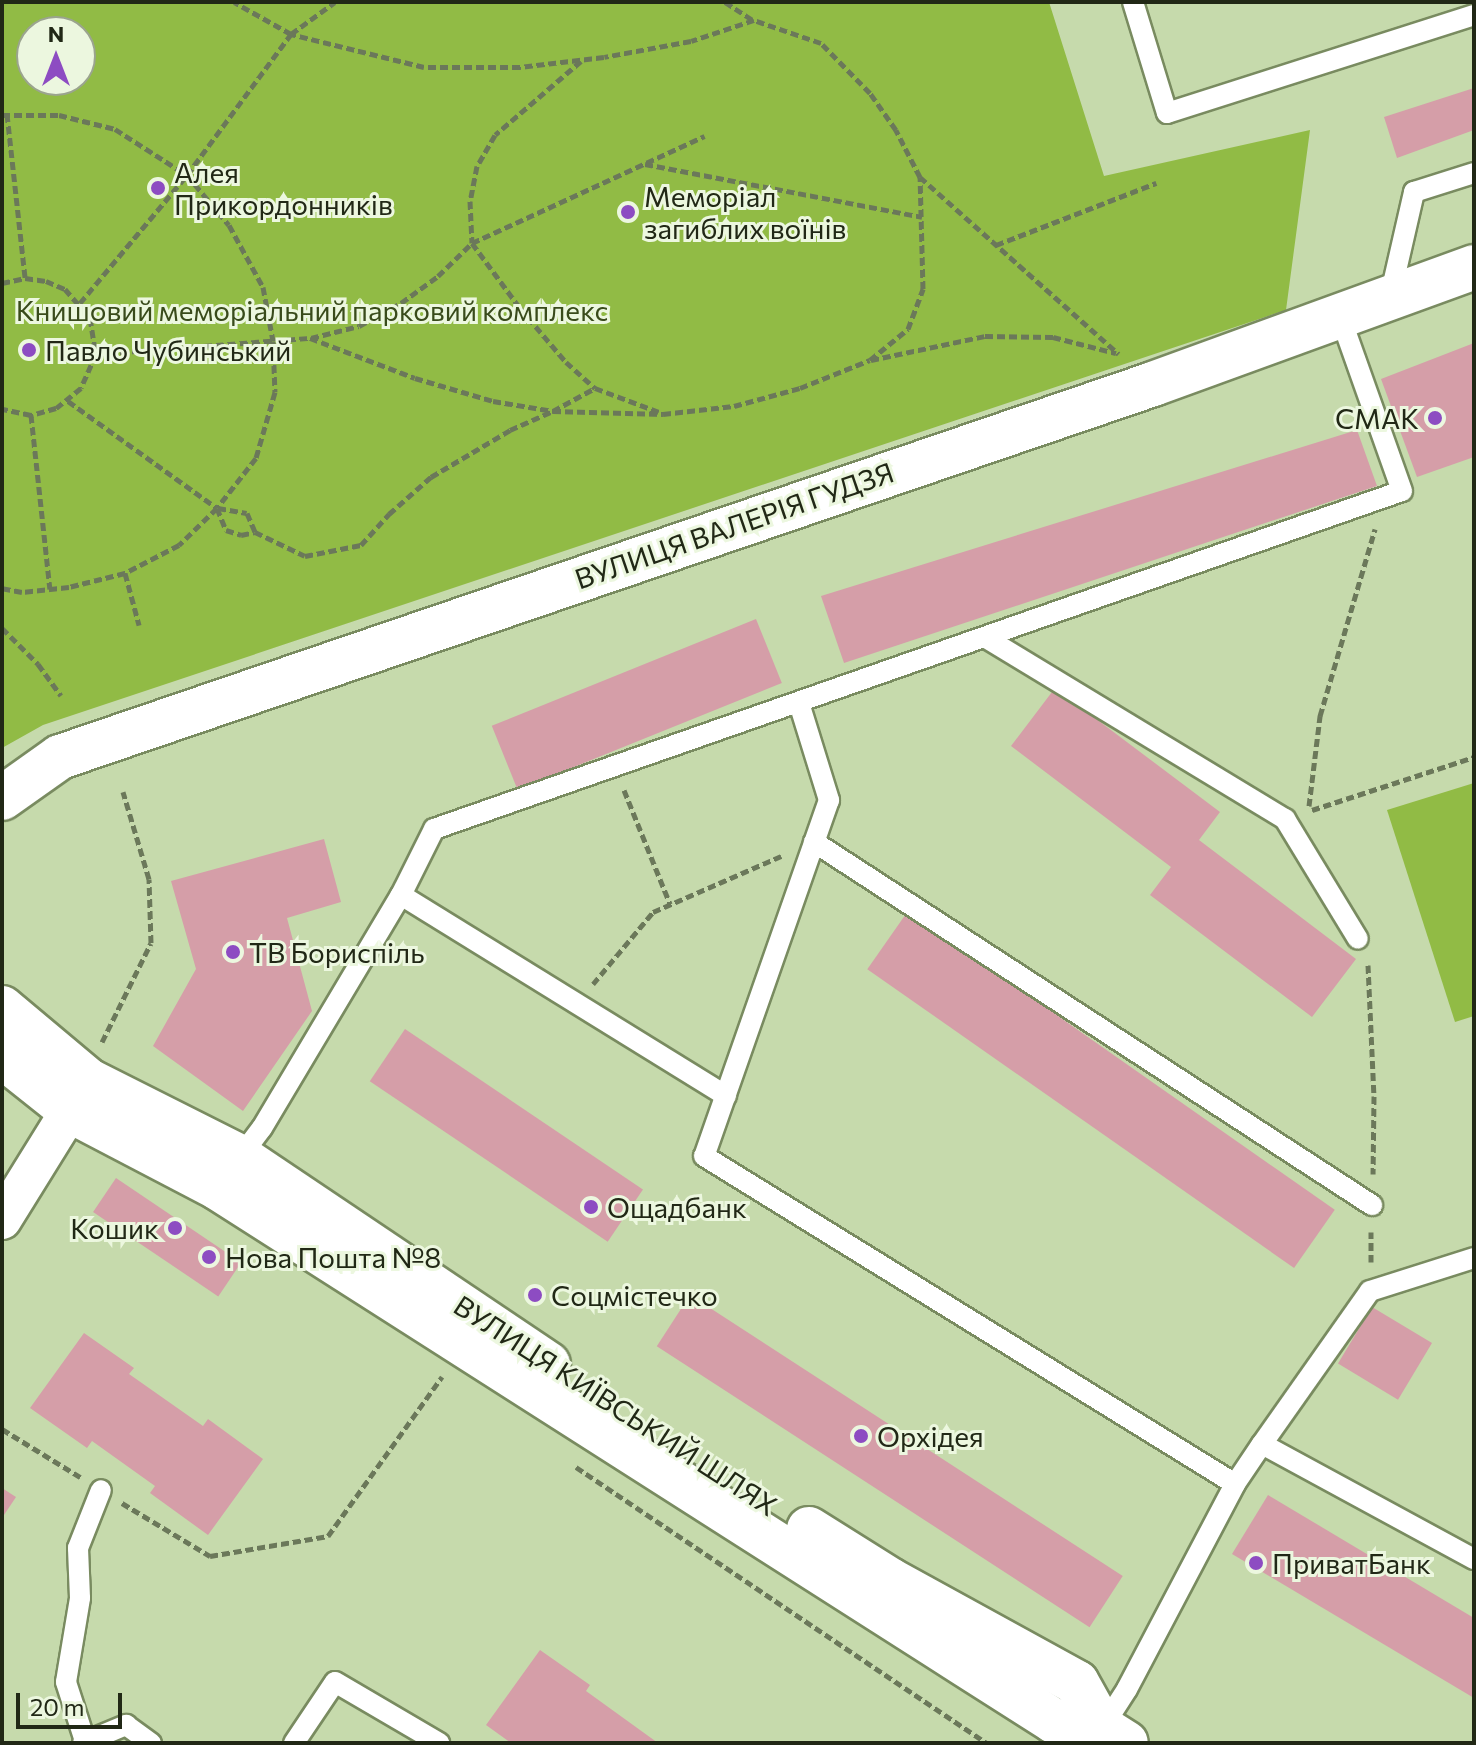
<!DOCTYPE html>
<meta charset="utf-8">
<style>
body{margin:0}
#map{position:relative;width:1476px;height:1745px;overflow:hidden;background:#c6daac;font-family:Commissioner,sans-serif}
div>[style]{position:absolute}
.green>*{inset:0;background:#91bb45}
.building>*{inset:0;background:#d59ea8;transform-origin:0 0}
.path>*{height:5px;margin-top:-2.5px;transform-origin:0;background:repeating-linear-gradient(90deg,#6b785a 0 8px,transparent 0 12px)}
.roads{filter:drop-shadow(2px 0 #798b60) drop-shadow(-2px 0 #798b60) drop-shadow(0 2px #798b60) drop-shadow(0 -2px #798b60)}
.service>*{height:20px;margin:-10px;padding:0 10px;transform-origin:10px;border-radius:10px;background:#fff}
.minor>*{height:38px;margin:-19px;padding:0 19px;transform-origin:19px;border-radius:19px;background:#fff}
.tertiary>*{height:44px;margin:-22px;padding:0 22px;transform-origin:22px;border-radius:22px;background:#fff}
.trunk>*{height:44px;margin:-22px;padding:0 22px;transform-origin:22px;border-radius:22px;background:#fff}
.dots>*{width:22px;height:22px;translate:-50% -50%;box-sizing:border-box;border:4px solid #ecf7df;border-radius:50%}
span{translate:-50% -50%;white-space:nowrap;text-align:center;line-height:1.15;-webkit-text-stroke:6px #ecf7df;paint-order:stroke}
.poi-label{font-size:28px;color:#212816}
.left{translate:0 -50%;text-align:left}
.right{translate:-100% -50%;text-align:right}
.park-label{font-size:28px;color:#394b1b}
.street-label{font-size:28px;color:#212816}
.frame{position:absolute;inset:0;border:4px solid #212816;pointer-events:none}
.north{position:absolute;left:16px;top:16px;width:80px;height:80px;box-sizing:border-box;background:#ecf7df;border:2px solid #9ba48f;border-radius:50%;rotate:0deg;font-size:22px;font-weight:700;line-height:32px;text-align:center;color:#212816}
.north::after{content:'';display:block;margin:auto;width:28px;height:36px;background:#8d4cc2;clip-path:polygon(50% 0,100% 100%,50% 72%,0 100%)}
.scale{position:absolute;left:16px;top:1693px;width:106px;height:36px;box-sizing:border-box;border:4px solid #212816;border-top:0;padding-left:10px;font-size:24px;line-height:28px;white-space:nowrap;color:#212816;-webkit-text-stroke:6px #ecf7df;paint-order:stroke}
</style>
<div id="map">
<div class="green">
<div style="clip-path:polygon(evenodd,2px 2px,1049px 2px,1104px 176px,1310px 130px,1286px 310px,43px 725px,2px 748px,2px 2px,32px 32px,80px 32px,80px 80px,32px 80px,32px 32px)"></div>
<div style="clip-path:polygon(1474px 783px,1474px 1016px,1455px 1022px,1387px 810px)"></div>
</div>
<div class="building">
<div style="clip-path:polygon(1474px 88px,1474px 130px,1397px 158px,1384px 117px)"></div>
<div style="clip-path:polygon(1474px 343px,1474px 457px,1417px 477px,1381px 379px)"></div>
<div style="clip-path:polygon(1357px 430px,1377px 486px,844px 663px,821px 596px)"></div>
<div style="left:756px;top:619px;width:69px;height:285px;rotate:68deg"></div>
<div style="clip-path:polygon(1055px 688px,1220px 812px,1199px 840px,1356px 959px,1312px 1017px,1150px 895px,1171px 867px,1011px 746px)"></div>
<div style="clip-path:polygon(324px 839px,341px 902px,287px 918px,312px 1011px,243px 1111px,153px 1046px,196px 969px,171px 881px)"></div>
<div style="left:908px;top:911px;width:521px;height:71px;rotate:35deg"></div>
<div style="left:405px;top:1029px;width:287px;height:63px;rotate:34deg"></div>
<div style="left:116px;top:1178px;width:151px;height:41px;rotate:34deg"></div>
<div style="left:690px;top:1295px;width:516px;height:61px;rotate:33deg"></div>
<div style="left:1372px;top:1307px;width:70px;height:66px;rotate:31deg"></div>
<div style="clip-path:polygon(84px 1333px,134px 1368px,129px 1374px,203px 1426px,208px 1419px,263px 1459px,208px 1535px,150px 1493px,155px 1486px,92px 1441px,87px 1448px,30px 1408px)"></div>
<div style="clip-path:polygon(2px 1488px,16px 1497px,2px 1518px)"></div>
<div style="clip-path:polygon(1268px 1495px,1474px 1618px,1474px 1698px,1232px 1554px)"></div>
<div style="clip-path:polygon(540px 1650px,590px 1685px,586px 1691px,658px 1743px,511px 1743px,486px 1725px)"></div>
</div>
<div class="path">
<div style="left:725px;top:2px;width:33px;rotate:33deg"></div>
<div style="left:581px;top:61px;width:113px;rotate:139.3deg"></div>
<div style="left:495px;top:135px;width:36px;rotate:120deg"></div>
<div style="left:477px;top:166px;width:36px;rotate:101deg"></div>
<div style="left:470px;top:201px;width:42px;rotate:87.3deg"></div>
<div style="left:472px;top:243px;width:81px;rotate:53.6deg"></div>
<div style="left:520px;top:308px;width:71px;rotate:49.6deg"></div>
<div style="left:566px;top:362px;width:39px;rotate:42deg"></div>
<div style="left:595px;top:388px;width:68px;rotate:20.6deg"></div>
<div style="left:7px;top:114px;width:165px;rotate:83.7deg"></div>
<div style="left:2px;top:115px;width:57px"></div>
<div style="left:59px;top:115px;width:58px;rotate:14deg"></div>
<div style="left:115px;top:129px;width:85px;rotate:32.6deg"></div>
<div style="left:187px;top:175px;width:65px;rotate:50deg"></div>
<div style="left:229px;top:225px;width:71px;rotate:61.3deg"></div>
<div style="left:263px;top:287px;width:55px;rotate:79.5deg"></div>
<div style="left:273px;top:341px;width:51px;rotate:87.8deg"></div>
<div style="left:275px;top:392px;width:69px;rotate:106.1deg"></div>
<div style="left:256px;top:458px;width:63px;rotate:128deg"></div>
<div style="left:217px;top:508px;width:53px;rotate:135.8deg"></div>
<div style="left:179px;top:545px;width:61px;rotate:152.6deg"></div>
<div style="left:125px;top:573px;width:58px;rotate:166deg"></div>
<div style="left:69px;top:587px;width:47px;rotate:173.9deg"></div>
<div style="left:22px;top:592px;width:20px;rotate:-169deg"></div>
<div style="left:645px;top:164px;width:282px;rotate:10.8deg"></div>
<div style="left:920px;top:177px;width:266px;rotate:41.7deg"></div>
<div style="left:996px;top:245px;width:172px;rotate:-21.2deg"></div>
<div style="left:2px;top:283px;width:24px;rotate:-12deg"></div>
<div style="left:25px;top:278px;width:21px;rotate:8deg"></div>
<div style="left:46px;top:281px;width:21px;rotate:23deg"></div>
<div style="left:65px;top:289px;width:38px;rotate:49deg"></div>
<div style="left:90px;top:318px;width:36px;rotate:81deg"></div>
<div style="left:96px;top:354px;width:37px;rotate:114deg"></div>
<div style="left:81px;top:388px;width:32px;rotate:141deg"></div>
<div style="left:56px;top:408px;width:26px;rotate:164deg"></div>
<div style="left:31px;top:415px;width:30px;rotate:-168deg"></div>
<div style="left:80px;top:303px;width:167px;rotate:-50.1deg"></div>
<div style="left:187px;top:175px;width:175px;rotate:-53.6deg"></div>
<div style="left:291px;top:34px;width:54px;rotate:-36deg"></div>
<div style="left:311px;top:338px;width:49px;rotate:-14deg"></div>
<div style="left:359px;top:326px;width:48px;rotate:-28.7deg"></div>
<div style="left:401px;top:303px;width:46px;rotate:-36.1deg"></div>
<div style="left:438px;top:276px;width:47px;rotate:-44.1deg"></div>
<div style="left:472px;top:243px;width:256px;rotate:-24.7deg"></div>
<div style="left:96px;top:354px;width:215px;rotate:-4.3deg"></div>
<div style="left:310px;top:338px;width:112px;rotate:20.9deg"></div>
<div style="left:415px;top:378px;width:81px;rotate:16.4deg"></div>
<div style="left:493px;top:401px;width:61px;rotate:9.5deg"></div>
<div style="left:553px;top:411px;width:48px;rotate:-28.7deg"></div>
<div style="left:871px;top:360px;width:116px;rotate:-11.9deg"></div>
<div style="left:985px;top:336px;width:68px;rotate:0.8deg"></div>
<div style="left:1053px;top:337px;width:65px;rotate:14.3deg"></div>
<div style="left:68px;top:401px;width:183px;rotate:35.7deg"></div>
<div style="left:217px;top:508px;width:24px;rotate:68deg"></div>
<div style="left:226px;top:530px;width:16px;rotate:18deg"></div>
<div style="left:241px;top:535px;width:14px;rotate:-12deg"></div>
<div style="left:255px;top:532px;width:55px;rotate:25.6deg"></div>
<div style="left:305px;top:556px;width:57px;rotate:-11.1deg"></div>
<div style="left:361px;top:545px;width:42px;rotate:-47.9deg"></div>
<div style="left:389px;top:514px;width:56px;rotate:-41.4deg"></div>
<div style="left:431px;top:477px;width:92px;rotate:-30.7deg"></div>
<div style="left:510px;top:430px;width:47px;rotate:-23.8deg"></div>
<div style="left:553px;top:411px;width:110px;rotate:1.6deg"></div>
<div style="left:663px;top:414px;width:71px;rotate:-6.4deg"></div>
<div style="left:734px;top:406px;width:68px;rotate:-15.3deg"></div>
<div style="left:800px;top:388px;width:75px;rotate:-21.8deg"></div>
<div style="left:870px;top:360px;width:49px;rotate:-39.2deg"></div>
<div style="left:908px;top:329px;width:43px;rotate:-69.4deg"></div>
<div style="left:923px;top:289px;width:112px;rotate:-91.5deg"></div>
<div style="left:920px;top:177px;width:53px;rotate:-117.1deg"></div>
<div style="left:896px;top:130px;width:45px;rotate:-125.1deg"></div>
<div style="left:870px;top:93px;width:70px;rotate:-134.4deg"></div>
<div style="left:821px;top:43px;width:71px;rotate:-161.1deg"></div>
<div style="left:754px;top:20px;width:66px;rotate:161.6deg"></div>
<div style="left:691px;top:41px;width:88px;rotate:169.6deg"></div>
<div style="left:604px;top:57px;width:85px;rotate:173.2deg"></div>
<div style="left:520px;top:67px;width:96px;rotate:180deg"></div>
<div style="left:424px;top:67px;width:137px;rotate:-166.1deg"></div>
<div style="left:291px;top:34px;width:65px;rotate:-150.7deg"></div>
<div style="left:31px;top:415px;width:175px;rotate:83.8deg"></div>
<div style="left:218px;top:508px;width:29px;rotate:10deg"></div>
<div style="left:247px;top:513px;width:21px;rotate:67deg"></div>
<div style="left:125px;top:573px;width:54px;rotate:74.9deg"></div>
<div style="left:2px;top:628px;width:51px;rotate:45deg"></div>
<div style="left:38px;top:664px;width:39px;rotate:54deg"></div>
<div style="left:624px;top:790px;width:123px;rotate:68deg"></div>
<div style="left:1309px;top:806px;width:91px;rotate:-83deg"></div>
<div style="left:1320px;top:716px;width:195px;rotate:-73.6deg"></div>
<div style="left:1312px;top:810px;width:170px;rotate:-18.1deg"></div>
<div style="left:1368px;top:965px;width:131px;rotate:87.4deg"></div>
<div style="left:1374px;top:1096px;width:78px;rotate:90.7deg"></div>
<div style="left:593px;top:984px;width:94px;rotate:-50.2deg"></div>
<div style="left:653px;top:912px;width:140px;rotate:-23.6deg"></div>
<div style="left:102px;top:1042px;width:110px;rotate:-63.7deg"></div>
<div style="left:151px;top:943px;width:64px;rotate:-91.8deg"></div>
<div style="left:149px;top:879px;width:91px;rotate:-106.6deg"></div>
<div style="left:1371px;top:1262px;width:30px;rotate:-90deg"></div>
<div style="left:2px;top:1429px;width:92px;rotate:31.6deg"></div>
<div style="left:576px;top:1467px;width:494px;rotate:33.9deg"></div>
<div style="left:122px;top:1503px;width:103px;rotate:31.1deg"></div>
<div style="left:210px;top:1556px;width:120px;rotate:-9.6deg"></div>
<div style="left:328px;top:1536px;width:196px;rotate:-54.4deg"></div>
</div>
<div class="roads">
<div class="service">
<div style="left:1133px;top:2px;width:116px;rotate:73deg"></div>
<div style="left:1167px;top:113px;width:322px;rotate:-17.7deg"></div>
<div style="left:1390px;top:297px;width:108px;rotate:-77.1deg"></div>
<div style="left:1414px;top:192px;width:63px;rotate:-17.6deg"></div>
<div style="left:986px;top:638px;width:350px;rotate:31.2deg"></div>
<div style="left:1285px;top:819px;width:140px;rotate:58.7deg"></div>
<div style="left:799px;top:703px;width:102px;rotate:72.8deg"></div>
<div style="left:829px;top:800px;width:377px;rotate:109.3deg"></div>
<div style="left:704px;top:1156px;width:624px;rotate:31.7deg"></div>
<div style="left:814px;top:842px;width:666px;rotate:33.05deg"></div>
<div style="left:401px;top:895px;width:382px;rotate:31.7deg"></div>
<div style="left:240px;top:1157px;width:36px;rotate:-53deg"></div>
<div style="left:262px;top:1128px;width:271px;rotate:-59.2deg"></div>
<div style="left:401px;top:895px;width:74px;rotate:-63.4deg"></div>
<div style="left:434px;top:829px;width:1025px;rotate:-19.25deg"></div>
<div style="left:1402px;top:491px;width:186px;rotate:-109.5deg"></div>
<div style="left:1262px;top:1444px;width:187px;rotate:-54.8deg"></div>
<div style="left:1370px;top:1291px;width:109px;rotate:-17.6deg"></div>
<div style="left:1102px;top:1728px;width:46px;rotate:-57.3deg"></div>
<div style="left:1127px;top:1689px;width:232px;rotate:-62.2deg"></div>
<div style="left:1235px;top:1484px;width:48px;rotate:-56deg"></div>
<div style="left:1262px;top:1444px;width:241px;rotate:28.5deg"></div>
<div style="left:85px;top:1741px;width:62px;rotate:-107.9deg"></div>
<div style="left:66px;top:1682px;width:85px;rotate:-80.5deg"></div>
<div style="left:80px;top:1598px;width:50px;rotate:-92.3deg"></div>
<div style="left:78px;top:1548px;width:62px;rotate:-68.4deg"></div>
<div style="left:83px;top:1743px;width:47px;rotate:-22.7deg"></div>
<div style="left:126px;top:1725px;width:31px;rotate:36deg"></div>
<div style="left:294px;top:1743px;width:73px;rotate:-56.1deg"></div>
<div style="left:335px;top:1682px;width:121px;rotate:30.4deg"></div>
</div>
<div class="minor">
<div style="left:2px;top:1220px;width:158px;rotate:-58.2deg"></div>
</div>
<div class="tertiary">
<div style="left:2px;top:798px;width:71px;rotate:-35.3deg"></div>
<div style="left:60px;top:757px;width:1155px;rotate:-18.84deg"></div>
<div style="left:1153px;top:384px;width:342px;rotate:-20deg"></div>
</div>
<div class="trunk">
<div style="left:2px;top:1008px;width:114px;rotate:40deg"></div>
<div style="left:89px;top:1081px;width:169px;rotate:26.7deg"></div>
<div style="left:240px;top:1157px;width:371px;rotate:33.9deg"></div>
<div style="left:2px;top:1056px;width:88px;rotate:38.6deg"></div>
<div style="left:71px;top:1111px;width:166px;rotate:27.6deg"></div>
<div style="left:218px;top:1188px;width:991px;rotate:32.52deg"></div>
<div style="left:1054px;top:1721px;width:49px;rotate:8.3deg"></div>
<div style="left:1102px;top:1728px;width:28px;rotate:32deg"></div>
<div style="left:809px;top:1529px;width:96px;rotate:32.2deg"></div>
<div style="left:890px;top:1580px;width:213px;rotate:28.8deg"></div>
<div style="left:1077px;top:1683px;width:51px;rotate:60.9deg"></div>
</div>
</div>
<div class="dots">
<div style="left:158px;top:188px;background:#8d4cc2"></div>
<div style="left:628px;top:212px;background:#8d4cc2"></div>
<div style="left:29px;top:350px;background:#8d4cc2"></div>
<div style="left:1435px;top:418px;background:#8d4cc2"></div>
<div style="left:233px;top:952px;background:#8d4cc2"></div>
<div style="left:591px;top:1207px;background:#8d4cc2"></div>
<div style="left:175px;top:1228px;background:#8d4cc2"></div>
<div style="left:209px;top:1257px;background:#8d4cc2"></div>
<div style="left:535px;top:1295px;background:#8d4cc2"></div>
<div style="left:861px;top:1436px;background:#8d4cc2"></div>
<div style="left:1256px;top:1563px;background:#8d4cc2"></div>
</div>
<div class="poi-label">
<span class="left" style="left:174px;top:188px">Алея<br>Прикордонників</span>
<span class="left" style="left:644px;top:212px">Меморіал<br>загиблих воїнів</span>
<span class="left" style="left:45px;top:350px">Павло Чубинський</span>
<span class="right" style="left:1419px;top:418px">СМАК</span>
<span class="left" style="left:249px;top:952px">ТВ Бориспіль</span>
<span class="left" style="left:607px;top:1207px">Ощадбанк</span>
<span class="right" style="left:159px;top:1228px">Кошик</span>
<span class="left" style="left:225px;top:1257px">Нова Пошта №8</span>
<span class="left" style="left:551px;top:1295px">Соцмістечко</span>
<span class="left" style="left:877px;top:1436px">Орхідея</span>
<span class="left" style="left:1272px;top:1563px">ПриватБанк</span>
</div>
<div class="park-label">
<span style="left:312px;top:310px">Книшовий меморіальний парковий комплекс</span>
</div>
<div class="street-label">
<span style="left:734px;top:525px;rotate:-19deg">ВУЛИЦЯ ВАЛЕРІЯ ГУДЗЯ</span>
<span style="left:616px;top:1405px;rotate:33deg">ВУЛИЦЯ КИЇВСЬКИЙ ШЛЯХ</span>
</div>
<div class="frame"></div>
<div class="north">N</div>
<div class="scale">20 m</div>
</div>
